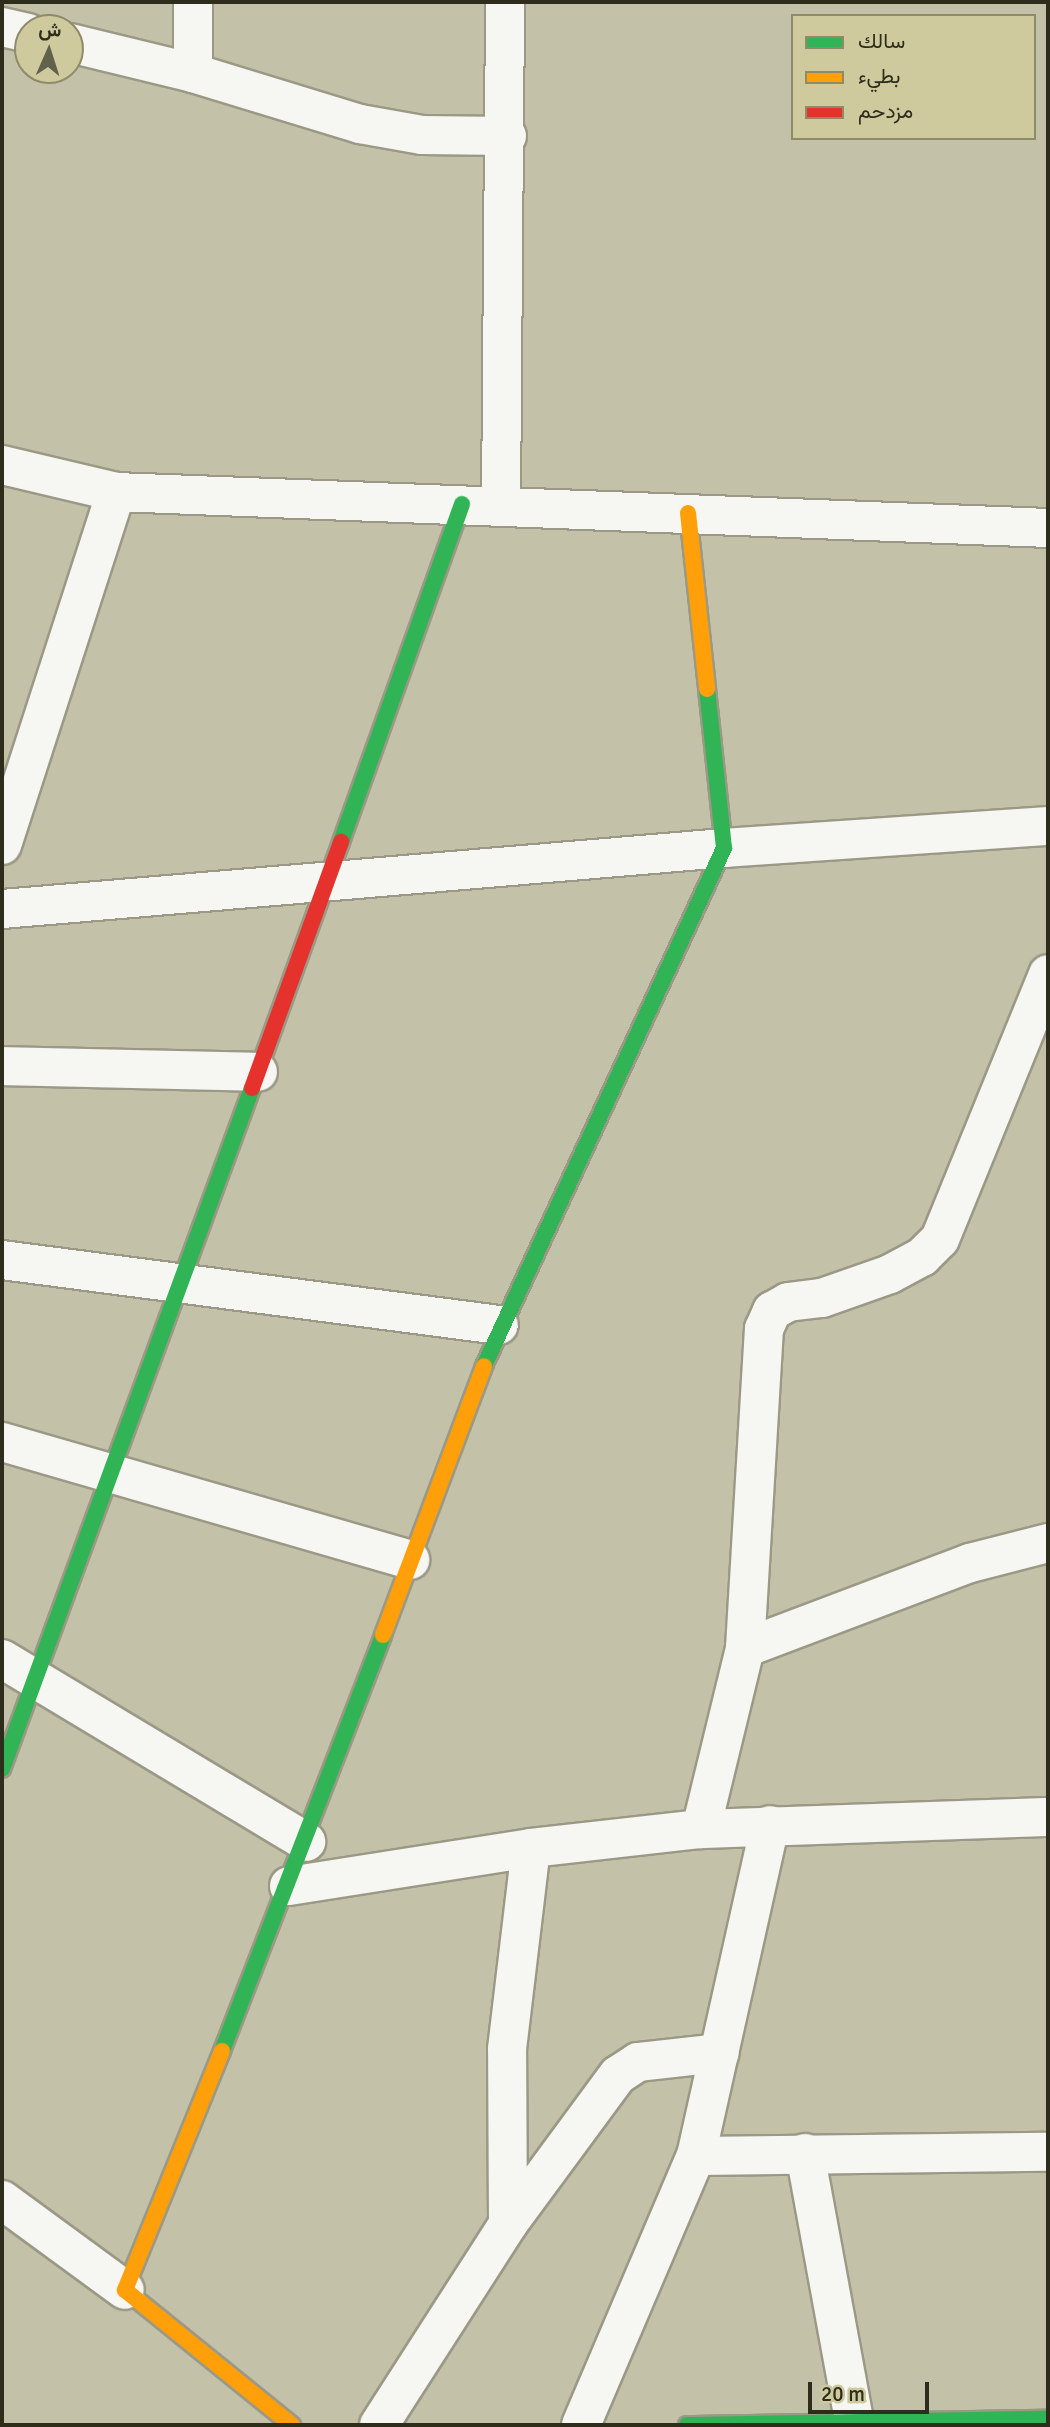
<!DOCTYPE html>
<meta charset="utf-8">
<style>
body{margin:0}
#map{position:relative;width:1050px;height:2427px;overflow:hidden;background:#c3c1a8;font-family:Signika,Vazirmatn,sans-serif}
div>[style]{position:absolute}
.roads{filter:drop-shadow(2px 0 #9b9986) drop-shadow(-2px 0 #9b9986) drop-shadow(0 2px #9b9986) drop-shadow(0 -2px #9b9986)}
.street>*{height:38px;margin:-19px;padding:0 19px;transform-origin:19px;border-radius:19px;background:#f6f6f2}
.fast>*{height:16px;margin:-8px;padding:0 8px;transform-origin:8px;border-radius:8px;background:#30b455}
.slow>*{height:16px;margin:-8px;padding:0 8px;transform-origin:8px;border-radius:8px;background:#ff9f0a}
.jam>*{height:16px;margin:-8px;padding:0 8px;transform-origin:8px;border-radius:8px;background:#e5322d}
span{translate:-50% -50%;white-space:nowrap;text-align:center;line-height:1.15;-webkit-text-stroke:5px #ceca9d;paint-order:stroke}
.frame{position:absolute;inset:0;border:4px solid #2e2d1b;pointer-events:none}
.legend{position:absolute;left:791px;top:14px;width:245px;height:126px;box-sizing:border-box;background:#ceca9d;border:2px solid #8e8b69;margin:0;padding:9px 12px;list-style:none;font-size:21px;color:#2e2d1b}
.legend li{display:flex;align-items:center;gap:14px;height:35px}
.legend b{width:35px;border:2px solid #8e8b69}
.north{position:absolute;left:14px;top:14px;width:70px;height:70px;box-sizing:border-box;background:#ceca9d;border:2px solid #8e8b69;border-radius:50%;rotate:3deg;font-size:19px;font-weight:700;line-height:28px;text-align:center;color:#2e2d1b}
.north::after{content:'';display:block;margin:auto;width:24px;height:32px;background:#62614c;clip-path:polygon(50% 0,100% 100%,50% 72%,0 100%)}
.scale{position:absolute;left:808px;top:2382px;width:121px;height:32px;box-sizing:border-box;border:4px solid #2e2d1b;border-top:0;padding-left:9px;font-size:21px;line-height:24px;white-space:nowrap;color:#2e2d1b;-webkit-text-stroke:5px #ceca9d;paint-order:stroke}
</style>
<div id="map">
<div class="roads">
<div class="street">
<div style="left:2px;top:27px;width:27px;rotate:13deg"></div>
<div style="left:70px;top:43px;width:127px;rotate:13.7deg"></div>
<div style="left:193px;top:73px;width:175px;rotate:17deg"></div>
<div style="left:360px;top:124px;width:63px;rotate:10.1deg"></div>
<div style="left:422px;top:135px;width:85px;rotate:0.7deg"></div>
<div style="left:193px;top:73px;width:71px;rotate:-90deg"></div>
<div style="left:2px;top:465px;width:117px;rotate:13.3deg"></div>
<div style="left:116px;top:492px;width:933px;rotate:2.21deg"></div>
<div style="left:501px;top:505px;width:503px;rotate:-89.54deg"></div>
<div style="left:2px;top:845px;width:371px;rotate:-72.1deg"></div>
<div style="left:2px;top:909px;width:725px;rotate:-4.83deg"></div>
<div style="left:724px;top:848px;width:325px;rotate:-3.9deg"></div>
<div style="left:2px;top:1066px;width:256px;rotate:1.3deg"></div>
<div style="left:2px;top:1260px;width:501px;rotate:7.45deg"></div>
<div style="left:2px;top:1442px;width:425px;rotate:16.1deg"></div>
<div style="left:745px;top:1648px;width:241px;rotate:-20.7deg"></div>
<div style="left:970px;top:1563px;width:81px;rotate:-14.4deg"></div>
<div style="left:2px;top:1659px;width:355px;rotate:31deg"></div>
<div style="left:701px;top:1829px;width:186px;rotate:-76.3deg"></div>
<div style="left:745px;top:1648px;width:320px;rotate:-86.6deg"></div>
<div style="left:764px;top:1329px;width:20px;rotate:-66deg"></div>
<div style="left:772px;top:1311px;width:18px;rotate:-29deg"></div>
<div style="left:788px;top:1302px;width:34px;rotate:-7deg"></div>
<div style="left:822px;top:1298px;width:72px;rotate:-19.4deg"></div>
<div style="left:890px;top:1274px;width:36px;rotate:-28deg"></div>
<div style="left:922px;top:1257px;width:25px;rotate:-45deg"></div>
<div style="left:940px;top:1239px;width:286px;rotate:-67.8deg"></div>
<div style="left:289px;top:1886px;width:245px;rotate:-8.9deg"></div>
<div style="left:531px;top:1848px;width:171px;rotate:-6.4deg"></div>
<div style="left:701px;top:1829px;width:347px;rotate:-2deg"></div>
<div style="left:805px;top:2153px;width:272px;rotate:79.6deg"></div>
<div style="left:696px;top:2156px;width:352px;rotate:-0.7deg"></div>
<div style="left:2px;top:2200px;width:152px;rotate:36.2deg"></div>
<div style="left:508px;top:2224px;width:175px;rotate:-90.3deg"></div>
<div style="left:507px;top:2049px;width:202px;rotate:-83.2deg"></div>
<div style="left:379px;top:2425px;width:239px;rotate:-57.3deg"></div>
<div style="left:508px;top:2224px;width:185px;rotate:-53.6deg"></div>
<div style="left:618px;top:2075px;width:24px;rotate:-33deg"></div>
<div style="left:638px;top:2062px;width:82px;rotate:-6.3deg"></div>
<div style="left:581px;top:2425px;width:293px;rotate:-66.9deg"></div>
<div style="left:696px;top:2156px;width:339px;rotate:-77.4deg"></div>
</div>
<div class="fast">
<div style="left:341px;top:842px;width:359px;rotate:-70.3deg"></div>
<div style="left:484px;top:1366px;width:571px;rotate:-65.14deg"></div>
<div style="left:724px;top:848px;width:160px;rotate:-96.1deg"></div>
<div style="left:2px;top:1769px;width:725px;rotate:-69.84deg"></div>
<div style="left:222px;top:2051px;width:446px;rotate:-68.8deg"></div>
<div style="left:687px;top:2425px;width:361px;rotate:-1deg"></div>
</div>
<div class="slow">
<div style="left:688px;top:513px;width:177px;rotate:83.8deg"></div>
<div style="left:383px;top:1635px;width:287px;rotate:-69.4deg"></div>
<div style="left:222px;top:2051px;width:258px;rotate:112.1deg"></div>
<div style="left:125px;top:2290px;width:215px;rotate:39deg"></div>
</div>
<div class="jam">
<div style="left:252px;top:1088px;width:262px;rotate:-70.1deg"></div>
</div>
</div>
<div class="frame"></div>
<ul class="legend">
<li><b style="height:9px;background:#30b455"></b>سالك</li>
<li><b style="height:9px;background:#ff9f0a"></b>بطيء</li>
<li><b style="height:9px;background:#e5322d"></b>مزدحم</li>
</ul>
<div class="north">ش</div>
<div class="scale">20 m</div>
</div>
